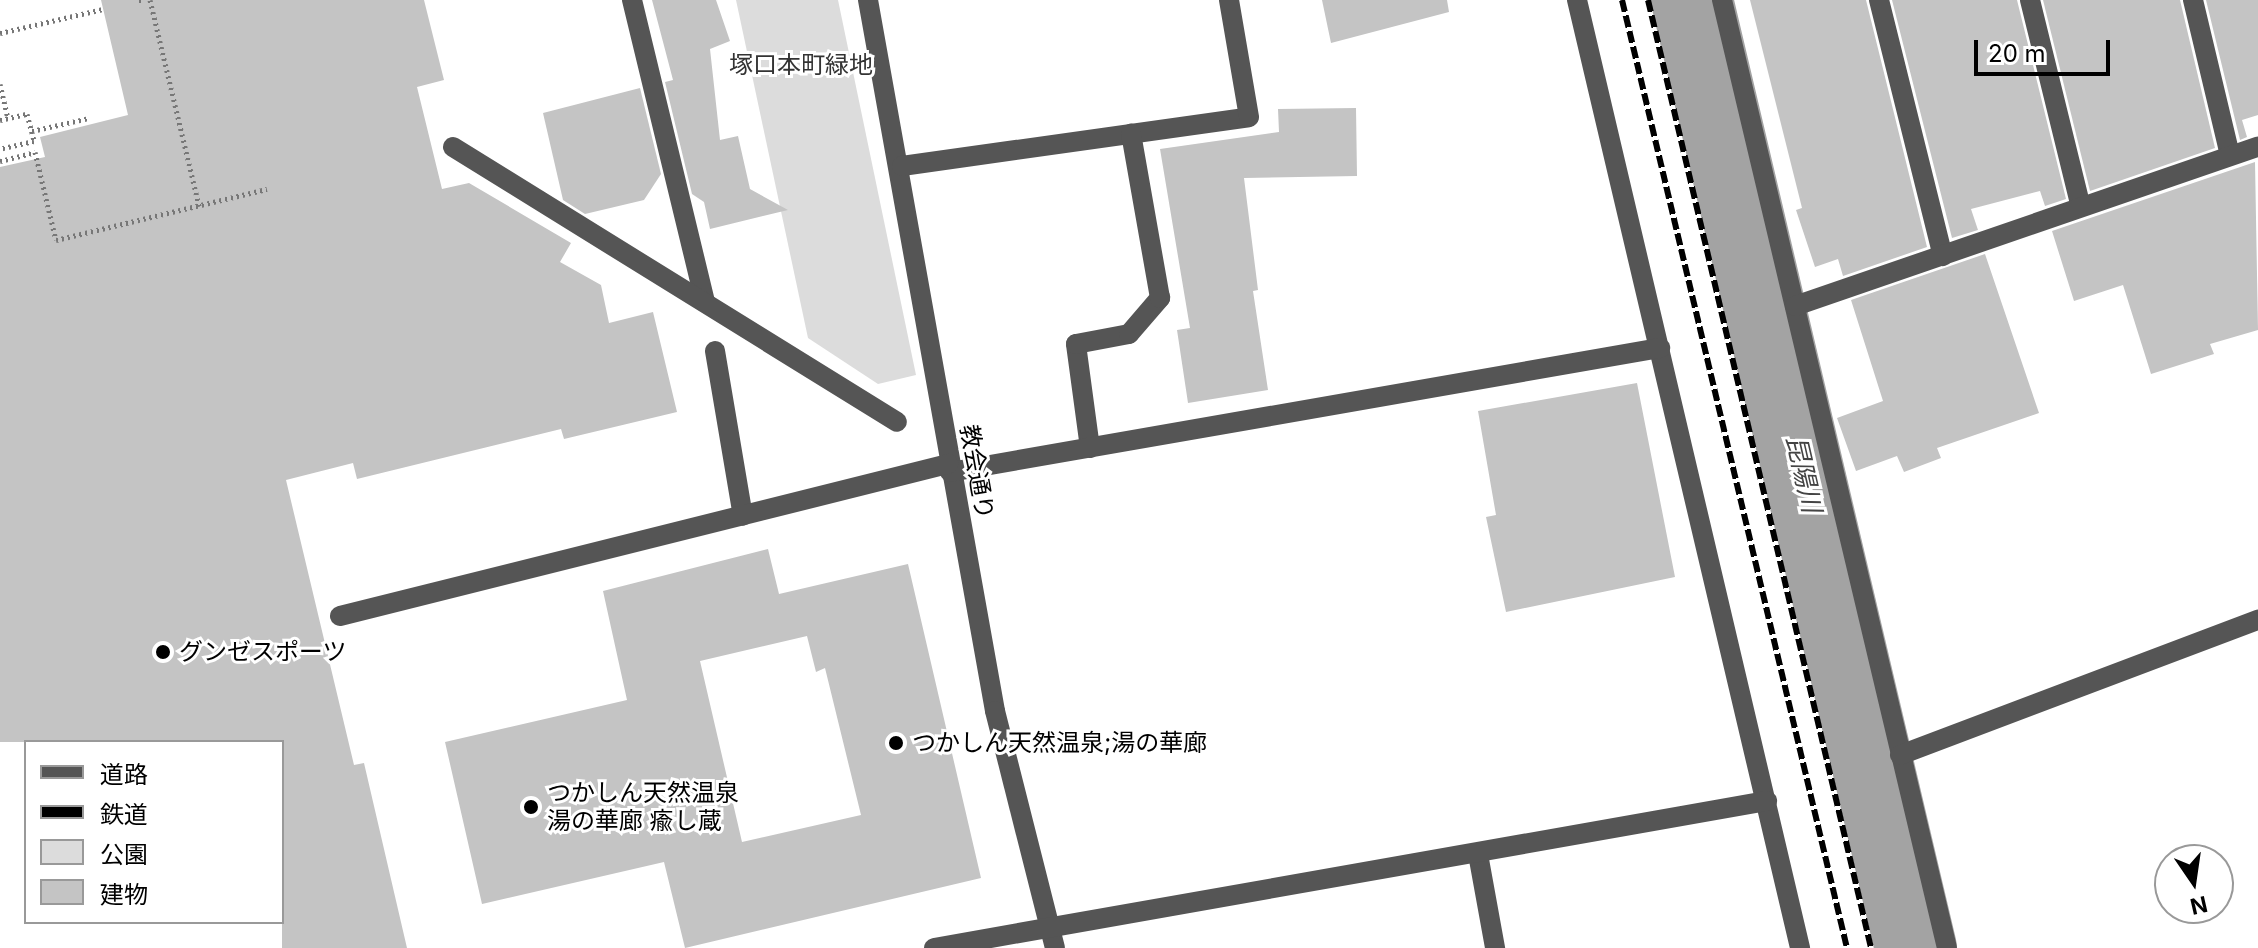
<!DOCTYPE html>
<meta charset="utf-8">
<style>
body{margin:0}
#map{position:relative;width:2258px;height:948px;overflow:hidden;background:#fff;font-family:Inter,"Noto Sans JP",sans-serif}
div>[style]{position:absolute}
.green>*{inset:0;background:#dcdcdc}
.river>*{height:82px;margin:-41px;padding:0 41px;transform-origin:41px;border-radius:41px;background:#a3a3a3}
.building>*{inset:0;background:#c4c4c4}
.path>*{height:5px;margin-top:-2.5px;transform-origin:0;background:repeating-linear-gradient(90deg,#777 0 2px,transparent 0 6px)}
.minor>*{height:20px;margin:-10px;padding:0 10px;transform-origin:10px;border-radius:10px;background:#555}
.rail>*{height:6px;margin-top:-3px;transform-origin:0;background:repeating-linear-gradient(90deg,#000 0 12px,transparent 0 16px)}
.dots>*{width:22px;height:22px;translate:-50% -50%;box-sizing:border-box;border:4px solid #fff;border-radius:50%}
span{translate:-50% -50%;white-space:nowrap;text-align:center;line-height:1.15;-webkit-text-stroke:6px #fff;paint-order:stroke}
.park-label{font-size:24px;color:#333}
.street-label{font-size:24px;color:#000}
.poi-label{font-size:24px;color:#000}
.left{translate:0 -50%;text-align:left}
.water-label{font-size:26px;color:#444;font-style:italic}
.legend{position:absolute;left:24px;top:740px;width:260px;height:184px;box-sizing:border-box;background:#fff;border:2px solid #999;margin:0;padding:10px 14px;list-style:none;font-size:24px;color:#000}
.legend li{display:flex;align-items:center;gap:16px;height:40px}
.legend b{width:40px;border:2px solid #999}
.north{position:absolute;left:2154px;top:844px;width:80px;height:80px;box-sizing:border-box;background:#fff;border:2px solid #999;border-radius:50%;rotate:167deg;font-size:22px;font-weight:700;line-height:32px;text-align:center;color:#000}
.north::after{content:'';display:block;margin:auto;width:28px;height:36px;background:#000;clip-path:polygon(50% 0,100% 100%,50% 72%,0 100%)}
.scale{position:absolute;left:1974px;top:40px;width:136px;height:36px;box-sizing:border-box;border:4px solid #000;border-top:0;padding-left:10px;font-size:24px;line-height:28px;white-space:nowrap;color:#000;-webkit-text-stroke:6px #fff;paint-order:stroke}
</style>
<div id="map">
<div class="green">
<div style="clip-path:polygon(736px 0,838px 0,916px 375px,878px 384px,808px 338px)"></div>
</div>
<div class="river">
<div style="left:1692px;top:0;width:974px;rotate:76.71deg"></div>
</div>
<div class="building">
<div style="clip-path:polygon(101px 0,424px 0,444px 80px,417px 87px,442px 189px,469px 183px,571px 243px,560px 262px,601px 285px,609px 323px,653px 312px,677px 412px,564px 439px,561px 429px,357px 479px,353px 463px,286px 480px,354px 765px,364px 763px,407px 948px,282px 948px,282px 742px,0 742px,0 167px,45px 157px,40px 137px,128px 115px)"></div>
<div style="clip-path:polygon(652px 0,716px 0,730px 41px,710px 49px,720px 140px,738px 136px,750px 189px,788px 210px,710px 229px,704px 202px,692px 194px,665px 82px,673px 80px)"></div>
<div style="clip-path:polygon(1322px 0,1447px 0,1449px 12px,1331px 43px)"></div>
<div style="clip-path:polygon(1750px 0,1866px 0,1927px 247px,1843px 276px,1838px 259px,1815px 267px,1796px 210px,1802px 208px)"></div>
<div style="clip-path:polygon(1892px 0,2017px 0,2066px 199px,2045px 206px,2040px 191px,1971px 209px,1978px 230px,1952px 238px)"></div>
<div style="clip-path:polygon(2043px 0,2180px 0,2215px 148px,2090px 191px)"></div>
<div style="clip-path:polygon(2206px 0,2258px 0,2258px 115px,2242px 120px,2247px 137px,2240px 140px)"></div>
<div style="clip-path:polygon(640px 88px,661px 174px,644px 200px,585px 214px,563px 200px,543px 113px)"></div>
<div style="clip-path:polygon(1356px 108px,1357px 176px,1244px 178px,1258px 290px,1253px 291px,1268px 390px,1188px 403px,1177px 330px,1190px 328px,1160px 149px,1279px 132px,1278px 109px)"></div>
<div style="clip-path:polygon(2255px 162px,2258px 330px,2210px 344px,2214px 354px,2151px 374px,2123px 285px,2074px 301px,2052px 231px)"></div>
<div style="clip-path:polygon(1985px 254px,2039px 413px,1937px 448px,1941px 458px,1904px 472px,1897px 456px,1856px 471px,1837px 418px,1883px 401px,1851px 300px)"></div>
<div style="clip-path:polygon(1637px 383px,1675px 577px,1506px 612px,1486px 517px,1496px 515px,1478px 411px)"></div>
<div style="clip-path:polygon(evenodd,768px 549px,779px 594px,908px 564px,981px 878px,685px 948px,664px 862px,482px 904px,445px 742px,627px 700px,603px 591px,768px 549px,807px 636px,816px 672px,825px 668px,861px 815px,742px 842px,700px 661px,807px 636px)"></div>
</div>
<div class="path">
<div style="left:139px;top:0;width:2px"></div>
<div style="left:150px;top:0;width:212px;rotate:76.6deg"></div>
<div style="left:0;top:33px;width:106px;rotate:-13.1deg"></div>
<div style="left:0;top:84px;width:35px;rotate:77deg"></div>
<div style="left:0;top:120px;width:28px;rotate:-13deg"></div>
<div style="left:27px;top:114px;width:28px;rotate:75deg"></div>
<div style="left:34px;top:141px;width:35px;rotate:167deg"></div>
<div style="left:32px;top:131px;width:58px;rotate:-12.8deg"></div>
<div style="left:0;top:161px;width:36px;rotate:-14deg"></div>
<div style="left:35px;top:152px;width:90px;rotate:76.6deg"></div>
<div style="left:56px;top:240px;width:217px;rotate:-13.6deg"></div>
</div>
<div class="minor">
<div style="left:632px;top:0;width:311px;rotate:76.4deg"></div>
<div style="left:868px;top:0;width:722px;rotate:79.87deg"></div>
<div style="left:995px;top:711px;width:244px;rotate:75.8deg"></div>
<div style="left:1577px;top:0;width:974px;rotate:76.76deg"></div>
<div style="left:1722px;top:0;width:974px;rotate:76.65deg"></div>
<div style="left:1879px;top:0;width:264px;rotate:76deg"></div>
<div style="left:2030px;top:0;width:213px;rotate:76.2deg"></div>
<div style="left:2193px;top:0;width:159px;rotate:76.6deg"></div>
<div style="left:453px;top:147px;width:522px;rotate:31.77deg"></div>
<div style="left:902px;top:166px;width:350px;rotate:-8deg"></div>
<div style="left:1249px;top:117px;width:119px;rotate:-99.7deg"></div>
<div style="left:1795px;top:306px;width:490px;rotate:-19deg"></div>
<div style="left:715px;top:351px;width:167px;rotate:80.4deg"></div>
<div style="left:1090px;top:448px;width:105px;rotate:-97.7deg"></div>
<div style="left:1076px;top:344px;width:54px;rotate:-10.7deg"></div>
<div style="left:1129px;top:334px;width:48px;rotate:-49.3deg"></div>
<div style="left:1160px;top:298px;width:167px;rotate:-100deg"></div>
<div style="left:950px;top:472px;width:721px;rotate:-9.91deg"></div>
<div style="left:340px;top:616px;width:627px;rotate:-14.04deg"></div>
<div style="left:1900px;top:755px;width:383px;rotate:-20.7deg"></div>
<div style="left:1478px;top:854px;width:96px;rotate:79.7deg"></div>
<div style="left:934px;top:948px;width:846px;rotate:-10.01deg"></div>
</div>
<div class="rail">
<div style="left:1622px;top:0;width:974px;rotate:76.65deg"></div>
<div style="left:1648px;top:0;width:974px;rotate:76.76deg"></div>
</div>
<div class="dots">
<div style="left:163px;top:652px;background:#000"></div>
<div style="left:896px;top:743px;background:#000"></div>
<div style="left:531px;top:807px;background:#000"></div>
</div>
<div class="park-label">
<span style="left:801px;top:65px">塚口本町緑地</span>
</div>
<div class="street-label">
<span style="left:977px;top:472px;rotate:80deg">教会通り</span>
</div>
<div class="poi-label">
<span class="left" style="left:179px;top:652px">グンゼスポーツ</span>
<span class="left" style="left:912px;top:743px">つかしん天然温泉;湯の華廊</span>
<span class="left" style="left:547px;top:807px">つかしん天然温泉<br>湯の華廊 瘉し蔵</span>
</div>
<div class="water-label">
<span style="left:1804px;top:474px;rotate:77deg">昆陽川</span>
</div>
<ul class="legend">
<li><b style="height:10px;background:#555"></b>道路</li>
<li><b style="height:10px;background:#000"></b>鉄道</li>
<li><b style="height:22px;background:#dcdcdc"></b>公園</li>
<li><b style="height:22px;background:#c4c4c4"></b>建物</li>
</ul>
<div class="north">N</div>
<div class="scale">20 m</div>
</div>
